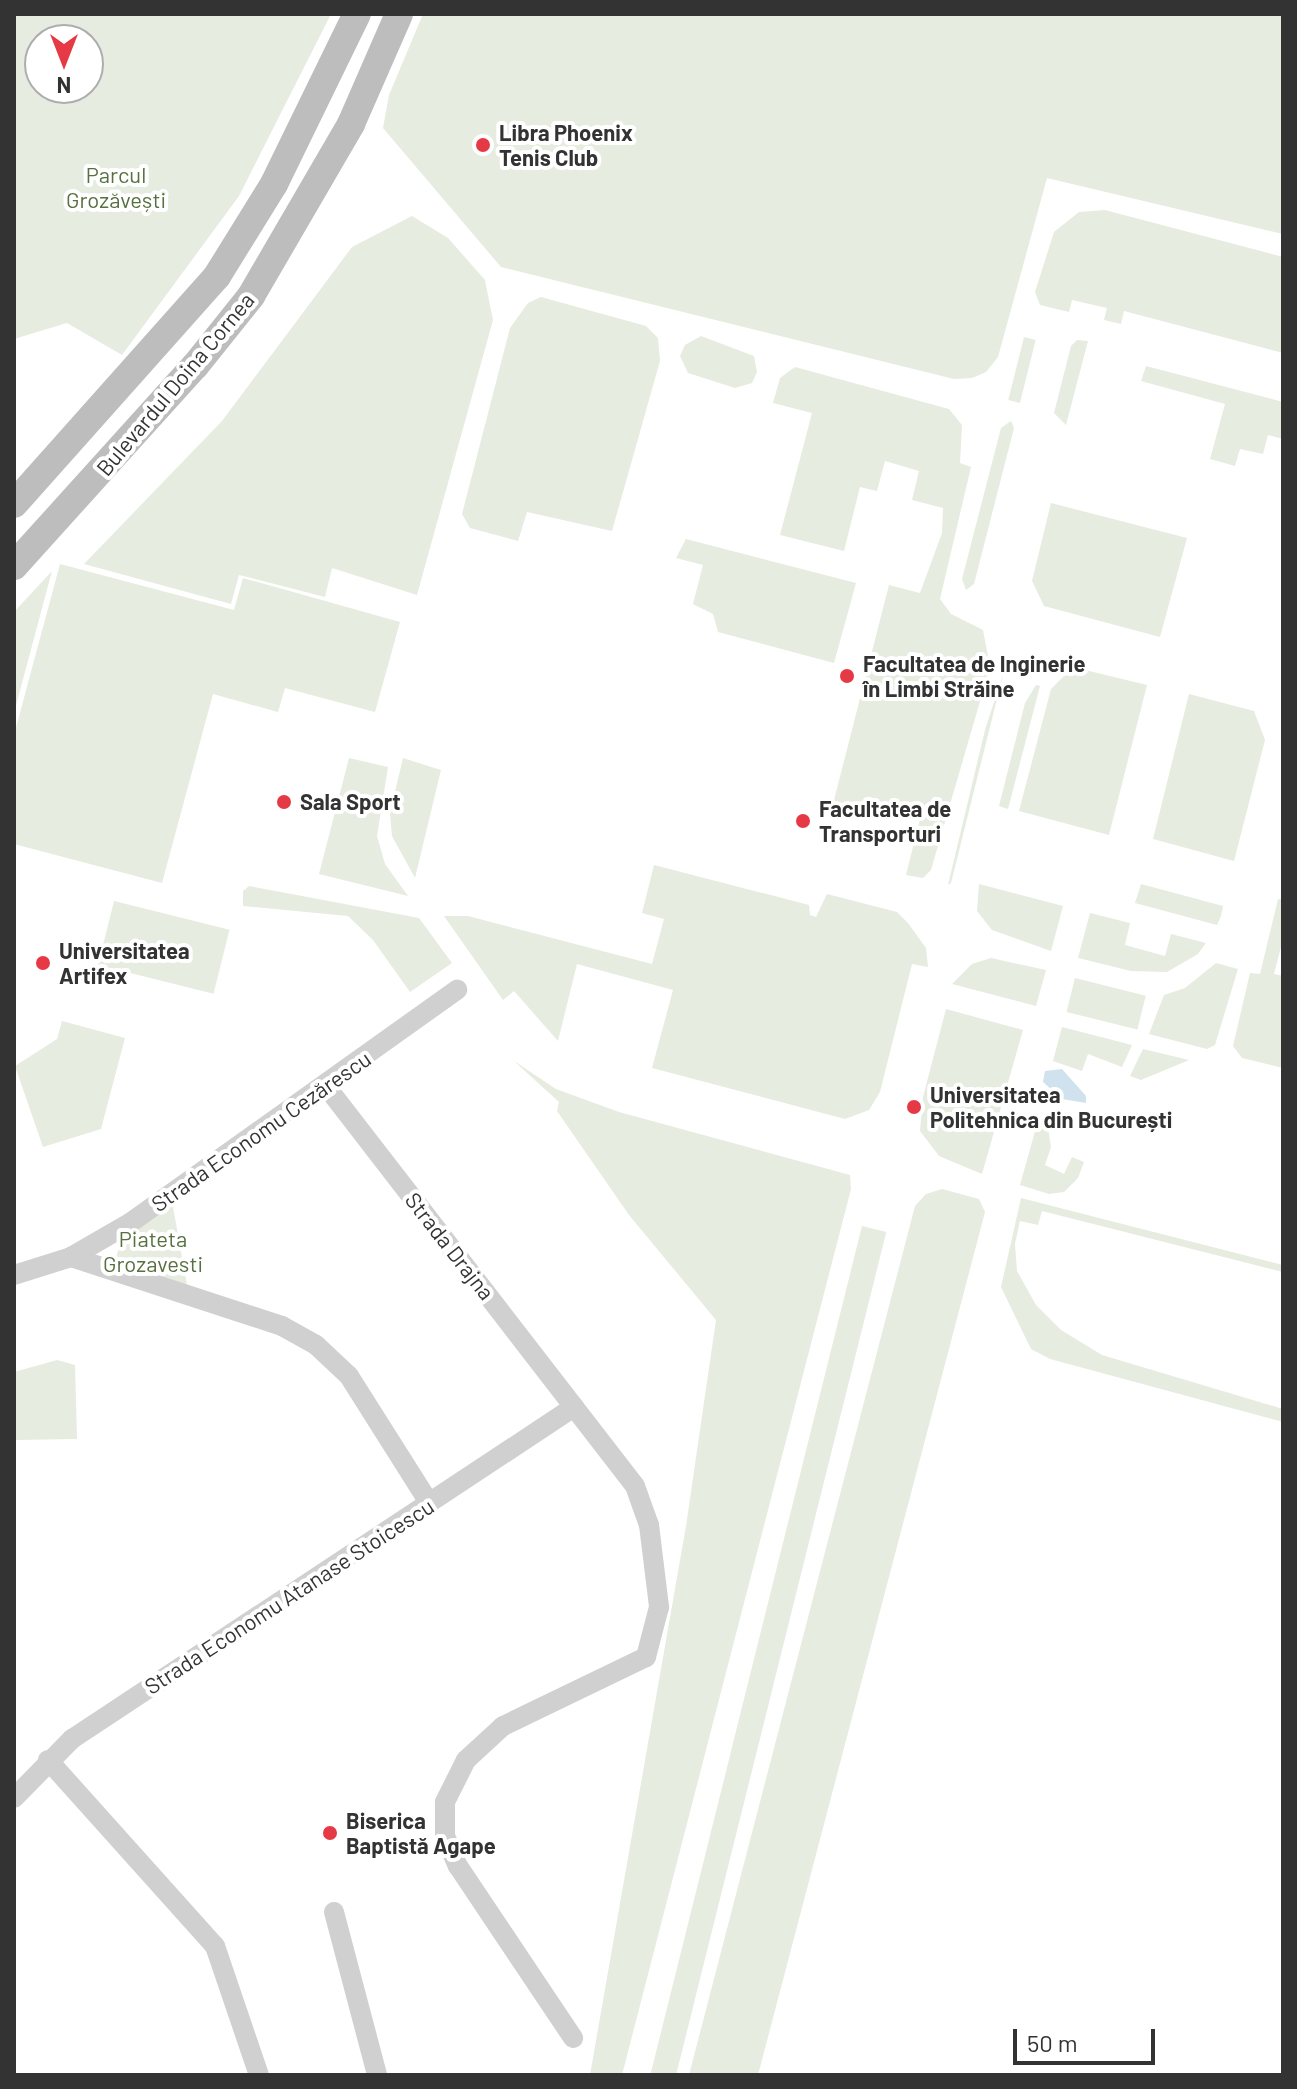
<!DOCTYPE html>
<meta charset="utf-8">
<style>
body{margin:0}
#map{position:relative;width:1297px;height:2089px;overflow:hidden;background:#fff;font-family:Barlow,sans-serif}
div>[style]{position:absolute}
.green>*{inset:0;background:#e6ecdf;transform-origin:0 0}
.water>*{inset:0;background:#cfe2ee}
.street>*{height:20px;margin:-10px;padding:0 10px;transform-origin:10px;border-radius:10px;background:#d0d0d0}
.secondary>*{height:28px;margin:-14px;padding:0 14px;transform-origin:14px;border-radius:14px;background:#bdbdbd}
.dots>*{width:22px;height:22px;translate:-50% -50%;box-sizing:border-box;border:4px solid #fff;border-radius:50%}
span{translate:-50% -50%;white-space:nowrap;text-align:center;line-height:1.15;-webkit-text-stroke:8px #fff;paint-order:stroke}
.poi-label{font-size:22px;color:#333;font-weight:700}
.left{translate:0 -50%;text-align:left}
.park-label{font-size:22px;color:#56703f}
.street-label{font-size:22px;color:#333}
.frame{position:absolute;inset:0;border:16px solid #333;pointer-events:none}
.north{position:absolute;left:24px;top:24px;width:80px;height:80px;box-sizing:border-box;background:#fff;border:2px solid #adadad;border-radius:50%;rotate:180deg;font-size:22px;font-weight:700;line-height:32px;text-align:center;color:#333}
.north::after{content:'';display:block;margin:auto;width:28px;height:36px;background:#e63946;clip-path:polygon(50% 0,100% 100%,50% 72%,0 100%)}
.scale{position:absolute;left:1013px;top:2029px;width:142px;height:36px;box-sizing:border-box;border:4px solid #333;border-top:0;padding-left:10px;font-size:24px;line-height:28px;white-space:nowrap;color:#333;-webkit-text-stroke:6px #fff;paint-order:stroke}
</style>
<div id="map">
<div class="green">
<div style="clip-path:polygon(evenodd,14px 14px,331px 14px,239px 196px,122px 355px,67px 323px,14px 339px,14px 14px,40px 40px,88px 40px,88px 88px,40px 88px,40px 40px)"></div>
<div style="clip-path:polygon(423px 14px,1283px 14px,1283px 234px,1047px 178px,998px 357px,986px 372px,972px 378px,954px 379px,501px 267px,383px 128px,389px 95px)"></div>
<div style="clip-path:polygon(1105px 210px,1283px 257px,1283px 353px,1124px 311px,1121px 324px,1104px 320px,1107px 308px,1072px 300px,1069px 312px,1040px 305px,1035px 292px,1054px 232px,1079px 212px)"></div>
<div style="clip-path:polygon(412px 216px,448px 238px,485px 280px,493px 320px,417px 595px,332px 568px,325px 597px,239px 575px,231px 604px,84px 564px,222px 421px,352px 247px)"></div>
<div style="clip-path:polygon(541px 297px,646px 326px,658px 338px,660px 361px,612px 531px,527px 512px,518px 541px,470px 528px,462px 514px,510px 328px,528px 303px)"></div>
<div style="clip-path:polygon(701px 336px,754px 356px,757px 372px,752px 383px,735px 388px,688px 373px,680px 356px,685px 345px)"></div>
<div style="left:1024px;top:337px;width:12px;height:65px;rotate:14deg"></div>
<div style="clip-path:polygon(1077px 340px,1088px 341px,1066px 425px,1054px 413px,1071px 346px)"></div>
<div style="clip-path:polygon(1146px 366px,1283px 402px,1283px 439px,1268px 435px,1263px 454px,1240px 449px,1235px 466px,1210px 459px,1225px 404px,1141px 381px)"></div>
<div style="clip-path:polygon(795px 367px,949px 409px,962px 425px,960px 463px,971px 467px,940px 599px,951px 614px,983px 630px,990px 667px,931px 870px,923px 878px,906px 875px,921px 815px,869px 801px,866px 813px,833px 804px,889px 585px,920px 593px,942px 533px,943px 508px,912px 500px,919px 471px,885px 461px,877px 491px,860px 487px,844px 551px,780px 535px,812px 413px,773px 403px,780px 378px)"></div>
<div style="clip-path:polygon(1011px 421px,1014px 428px,974px 584px,966px 590px,962px 579px,1001px 428px)"></div>
<div style="clip-path:polygon(1051px 503px,1187px 538px,1160px 637px,1044px 606px,1032px 581px)"></div>
<div style="clip-path:polygon(686px 539px,856px 583px,834px 663px,718px 632px,713px 614px,693px 604px,703px 565px,676px 558px)"></div>
<div style="clip-path:polygon(60px 564px,234px 610px,243px 578px,400px 622px,375px 712px,285px 688px,278px 712px,213px 694px,162px 883px,14px 844px,14px 735px)"></div>
<div style="clip-path:polygon(52px 571px,14px 713px,14px 612px)"></div>
<div style="clip-path:polygon(1085px 670px,1147px 685px,1109px 835px,1019px 811px,1051px 689px,1064px 676px)"></div>
<div style="clip-path:polygon(1004px 671px,951px 883px,948px 885px,985px 730px)"></div>
<div style="clip-path:polygon(1036px 685px,1040px 686px,1008px 809px,999px 806px,1025px 703px)"></div>
<div style="clip-path:polygon(1189px 694px,1254px 711px,1265px 740px,1234px 861px,1153px 839px)"></div>
<div style="clip-path:polygon(349px 758px,388px 767px,377px 836px,385px 864px,408px 896px,319px 874px)"></div>
<div style="clip-path:polygon(403px 758px,441px 770px,415px 878px,392px 836px,390px 813px)"></div>
<div style="clip-path:polygon(654px 865px,809px 905px,810px 915px,816px 917px,827px 894px,897px 912px,908px 923px,926px 948px,928px 967px,912px 964px,880px 1092px,869px 1110px,845px 1119px,652px 1068px,673px 990px,577px 964px,558px 1041px,514px 991px,503px 1000px,444px 916px,468px 916px,652px 964px,664px 919px,642px 913px)"></div>
<div style="clip-path:polygon(979px 884px,1063px 906px,1051px 951px,992px 930px,977px 911px)"></div>
<div style="clip-path:polygon(1141px 884px,1223px 906px,1221px 916px,1217px 925px,1135px 903px)"></div>
<div style="clip-path:polygon(249px 886px,419px 918px,452px 963px,410px 992px,373px 940px,348px 916px,243px 906px,243px 891px)"></div>
<div style="clip-path:polygon(1278px 899px,1283px 900px,1283px 939px,1274px 974px,1283px 976px,1283px 1068px,1242px 1058px,1233px 1046px,1250px 973px,1260px 974px)"></div>
<div style="left:114px;top:901px;width:119px;height:66px;rotate:14deg"></div>
<div style="clip-path:polygon(1090px 913px,1130px 923px,1125px 945px,1165px 956px,1171px 934px,1206px 943px,1198px 954px,1167px 972px,1131px 971px,1078px 958px)"></div>
<div style="clip-path:polygon(991px 958px,1046px 970px,1036px 1006px,952px 984px,972px 964px)"></div>
<div style="clip-path:polygon(1216px 963px,1238px 969px,1215px 1045px,1207px 1049px,1149px 1034px,1164px 995px,1185px 988px)"></div>
<div style="left:1075px;top:978px;width:73px;height:35px;rotate:14deg"></div>
<div style="clip-path:polygon(946px 1009px,1023px 1030px,982px 1174px,939px 1156px,920px 1131px,923px 1097px)"></div>
<div style="clip-path:polygon(62px 1021px,125px 1038px,101px 1129px,43px 1147px,15px 1066px,57px 1039px)"></div>
<div style="clip-path:polygon(1062px 1027px,1132px 1045px,1122px 1067px,1088px 1054px,1082px 1071px,1053px 1061px)"></div>
<div style="clip-path:polygon(1143px 1049px,1189px 1060px,1141px 1080px,1130px 1076px)"></div>
<div style="clip-path:polygon(514px 1061px,556px 1089px,619px 1112px,850px 1175px,851px 1189px,622px 2075px,590px 2075px,686px 1526px,716px 1320px,629px 1215px,557px 1111px,559px 1102px)"></div>
<div style="clip-path:polygon(1037px 1124px,1048px 1128px,1051px 1147px,1045px 1165px,1064px 1174px,1072px 1157px,1084px 1162px,1078px 1178px,1064px 1192px,1049px 1194px,1020px 1185px)"></div>
<div style="clip-path:polygon(942px 1189px,979px 1199px,985px 1212px,758px 2075px,689px 2075px,915px 1206px,926px 1194px)"></div>
<div style="clip-path:polygon(1021px 1198px,1283px 1265px,1283px 1272px,1042px 1211px,1038px 1225px,1020px 1221px,1015px 1244px,1017px 1271px,1036px 1305px,1061px 1330px,1102px 1355px,1283px 1409px,1283px 1422px,1050px 1359px,1031px 1349px,1001px 1287px)"></div>
<div style="clip-path:polygon(172px 1201px,188px 1291px,116px 1258px,121px 1240px)"></div>
<div style="left:862px;top:1226px;width:25px;height:877px;rotate:14deg"></div>
<div style="clip-path:polygon(57px 1360px,75px 1365px,77px 1439px,14px 1440px,14px 1372px)"></div>
</div>
<div class="water">
<div style="clip-path:polygon(1062px 1069px,1086px 1096px,1086px 1103px,1062px 1099px,1043px 1082px,1045px 1071px)"></div>
</div>
<div class="street">
<div style="left:326px;top:1086px;width:505px;rotate:52.31deg"></div>
<div style="left:635px;top:1486px;width:41px;rotate:70.3deg"></div>
<div style="left:649px;top:1525px;width:83px;rotate:83deg"></div>
<div style="left:659px;top:1607px;width:52px;rotate:104.6deg"></div>
<div style="left:646px;top:1657px;width:159px;rotate:154.2deg"></div>
<div style="left:503px;top:1726px;width:50px;rotate:137.4deg"></div>
<div style="left:466px;top:1760px;width:47px;rotate:116.6deg"></div>
<div style="left:445px;top:1802px;width:34px;rotate:90deg"></div>
<div style="left:445px;top:1836px;width:33px;rotate:67deg"></div>
<div style="left:458px;top:1866px;width:207px;rotate:56.2deg"></div>
<div style="left:71px;top:1257px;width:222px;rotate:18.1deg"></div>
<div style="left:282px;top:1326px;width:39px;rotate:29deg"></div>
<div style="left:316px;top:1345px;width:45px;rotate:43.2deg"></div>
<div style="left:349px;top:1376px;width:151px;rotate:57.7deg"></div>
<div style="left:14px;top:1275px;width:60px;rotate:-17.5deg"></div>
<div style="left:71px;top:1257px;width:68px;rotate:-30deg"></div>
<div style="left:130px;top:1223px;width:402px;rotate:-35.5deg"></div>
<div style="left:48px;top:1760px;width:250px;rotate:48.1deg"></div>
<div style="left:215px;top:1946px;width:136px;rotate:71.2deg"></div>
<div style="left:14px;top:1798px;width:83px;rotate:-45.5deg"></div>
<div style="left:72px;top:1739px;width:602px;rotate:-33.48deg"></div>
<div style="left:334px;top:1912px;width:169px;rotate:75.2deg"></div>
</div>
<div class="secondary">
<div style="left:14px;top:504px;width:305px;rotate:-48.3deg"></div>
<div style="left:217px;top:276px;width:108px;rotate:-58.2deg"></div>
<div style="left:274px;top:184px;width:189px;rotate:-64deg"></div>
<div style="left:14px;top:566px;width:270px;rotate:-47.9deg"></div>
<div style="left:195px;top:366px;width:90px;rotate:-51.3deg"></div>
<div style="left:251px;top:296px;width:199px;rotate:-59.8deg"></div>
<div style="left:351px;top:124px;width:120px;rotate:-66.4deg"></div>
</div>
<div class="dots">
<div style="left:483px;top:145px;background:#e63946"></div>
<div style="left:847px;top:676px;background:#e63946"></div>
<div style="left:284px;top:802px;background:#e63946"></div>
<div style="left:803px;top:821px;background:#e63946"></div>
<div style="left:43px;top:963px;background:#e63946"></div>
<div style="left:914px;top:1107px;background:#e63946"></div>
<div style="left:330px;top:1833px;background:#e63946"></div>
</div>
<div class="poi-label">
<span class="left" style="left:499px;top:145px">Libra Phoenix<br>Tenis Club</span>
<span class="left" style="left:863px;top:676px">Facultatea de Inginerie<br>în Limbi Străine</span>
<span class="left" style="left:300px;top:802px">Sala Sport</span>
<span class="left" style="left:819px;top:821px">Facultatea de<br>Transporturi</span>
<span class="left" style="left:59px;top:963px">Universitatea<br>Artifex</span>
<span class="left" style="left:930px;top:1107px">Universitatea<br>Politehnica din București</span>
<span class="left" style="left:346px;top:1833px">Biserica<br>Baptistă Agape</span>
</div>
<div class="park-label">
<span style="left:116px;top:187px">Parcul<br>Grozăvești</span>
<span style="left:153px;top:1251px">Piateta<br>Grozavesti</span>
</div>
<div class="street-label">
<span style="left:175px;top:384px;rotate:-50deg">Bulevardul Doina Cornea</span>
<span style="left:261px;top:1131px;rotate:-35deg">Strada Economu Cezărescu</span>
<span style="left:450px;top:1246px;rotate:52deg">Strada Drajna</span>
<span style="left:289px;top:1596px;rotate:-33deg">Strada Economu Atanase Stoicescu</span>
</div>
<div class="frame"></div>
<div class="north">N</div>
<div class="scale">50 m</div>
</div>
